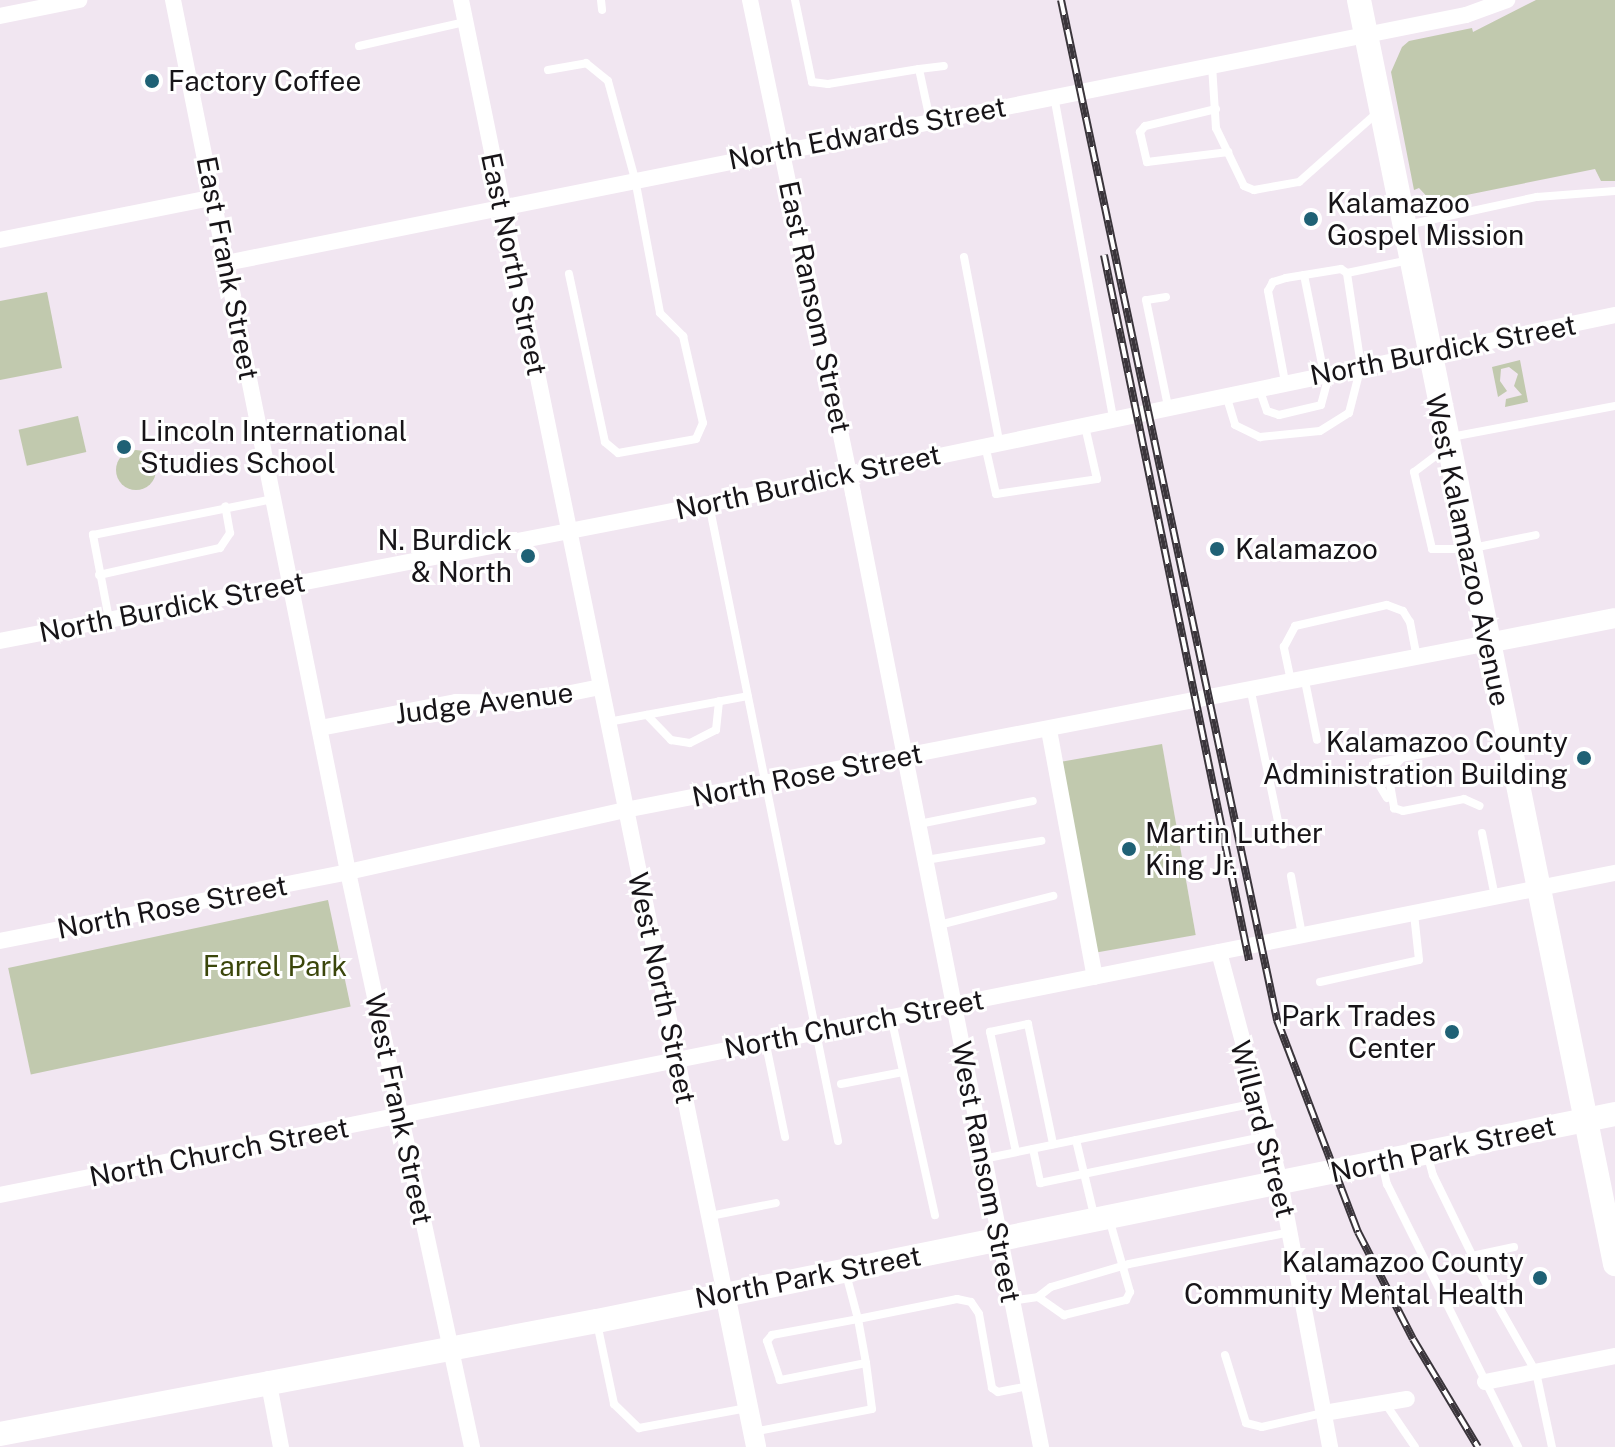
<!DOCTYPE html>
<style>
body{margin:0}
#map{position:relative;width:1615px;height:1447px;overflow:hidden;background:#f1e6f1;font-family:"Public Sans",sans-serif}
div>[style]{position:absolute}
.green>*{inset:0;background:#c1c9ae;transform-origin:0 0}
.round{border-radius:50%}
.service>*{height:8px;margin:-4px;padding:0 4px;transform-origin:4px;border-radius:4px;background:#fff}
.minor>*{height:16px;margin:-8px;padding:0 8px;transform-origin:8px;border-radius:8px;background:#fff}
.tertiary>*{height:20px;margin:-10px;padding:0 10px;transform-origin:10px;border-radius:10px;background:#fff}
.primary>*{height:24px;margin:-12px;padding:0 12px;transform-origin:12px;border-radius:12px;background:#fff}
.rail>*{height:8px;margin-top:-4px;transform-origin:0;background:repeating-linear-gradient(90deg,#fff 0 15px,#3a353b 0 30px);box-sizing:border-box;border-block:2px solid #3a353b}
.dots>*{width:22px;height:22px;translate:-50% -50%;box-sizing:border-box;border:4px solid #fff;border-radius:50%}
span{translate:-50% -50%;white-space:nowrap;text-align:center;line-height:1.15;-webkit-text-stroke:6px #fff;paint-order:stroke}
.poi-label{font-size:28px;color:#171418}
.left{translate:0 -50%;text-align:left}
.right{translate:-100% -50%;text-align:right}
.street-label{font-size:28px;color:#171418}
.park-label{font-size:28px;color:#3b460b}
</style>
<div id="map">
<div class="green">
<div style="clip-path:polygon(1615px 0,1615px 181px,1601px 181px,1595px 169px,1432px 202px,1419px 188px,1414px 190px,1391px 72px,1402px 47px,1409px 41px,1472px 28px,1473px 32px,1536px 0)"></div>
<div style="clip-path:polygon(47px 292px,62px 368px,0 380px,0 301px)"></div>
<div style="clip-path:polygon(1520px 360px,1528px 402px,1505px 407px,1506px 399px,1522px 395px,1514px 386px,1518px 374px,1509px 367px,1501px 369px,1500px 381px,1507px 391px,1498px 397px,1492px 367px)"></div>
<div style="left:78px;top:416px;width:37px;height:61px;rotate:77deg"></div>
<div class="round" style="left:116px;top:450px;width:40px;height:40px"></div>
<div style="left:1162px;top:744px;width:194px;height:108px;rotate:80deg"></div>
<div style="left:328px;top:900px;width:109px;height:327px;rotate:78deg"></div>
</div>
<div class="service">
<div style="left:601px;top:0;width:10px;rotate:84deg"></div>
<div style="left:795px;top:0;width:84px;rotate:78.3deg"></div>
<div style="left:812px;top:82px;width:16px;rotate:7deg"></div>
<div style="left:828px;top:84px;width:92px;rotate:-9.4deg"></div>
<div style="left:919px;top:69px;width:52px;rotate:77.8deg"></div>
<div style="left:359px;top:46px;width:109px;rotate:-12.8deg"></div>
<div style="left:1212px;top:65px;width:63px;rotate:86.4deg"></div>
<div style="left:1216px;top:128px;width:64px;rotate:64.2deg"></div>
<div style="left:1244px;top:186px;width:11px;rotate:22deg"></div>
<div style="left:1254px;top:190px;width:46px;rotate:-10.1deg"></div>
<div style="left:1299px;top:182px;width:104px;rotate:-41.5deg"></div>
<div style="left:919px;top:69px;width:25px;rotate:-7deg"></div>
<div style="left:548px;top:70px;width:39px;rotate:-10deg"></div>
<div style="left:586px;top:63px;width:28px;rotate:39deg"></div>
<div style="left:608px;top:81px;width:102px;rotate:74.6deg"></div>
<div style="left:635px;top:179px;width:136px;rotate:79.4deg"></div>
<div style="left:660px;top:313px;width:33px;rotate:45deg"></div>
<div style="left:683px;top:336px;width:89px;rotate:77.1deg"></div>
<div style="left:703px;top:423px;width:17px;rotate:114deg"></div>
<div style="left:696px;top:439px;width:79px;rotate:169.8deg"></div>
<div style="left:618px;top:453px;width:17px;rotate:-140deg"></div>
<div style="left:605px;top:442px;width:172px;rotate:-102.1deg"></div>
<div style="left:1054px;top:96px;width:326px;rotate:79.6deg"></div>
<div style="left:1216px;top:109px;width:73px;rotate:166.5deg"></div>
<div style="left:1145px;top:126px;width:8px;rotate:130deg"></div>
<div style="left:1140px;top:132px;width:31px;rotate:77deg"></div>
<div style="left:1147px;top:162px;width:82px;rotate:-7deg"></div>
<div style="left:1407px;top:225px;width:133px;rotate:-12.2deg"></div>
<div style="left:1537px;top:197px;width:78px;rotate:-4.4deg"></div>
<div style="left:964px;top:257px;width:187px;rotate:79.2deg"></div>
<div style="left:1347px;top:273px;width:63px;rotate:-11.8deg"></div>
<div style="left:1304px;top:275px;width:101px;rotate:78.6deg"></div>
<div style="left:1166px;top:297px;width:20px;rotate:171deg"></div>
<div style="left:1146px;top:300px;width:108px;rotate:78.3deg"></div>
<div style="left:1259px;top:388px;width:24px;rotate:71deg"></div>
<div style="left:1267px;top:411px;width:13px;rotate:18deg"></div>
<div style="left:1279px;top:415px;width:43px;rotate:-13.4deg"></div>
<div style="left:1321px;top:405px;width:30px;rotate:-75deg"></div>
<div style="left:1226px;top:395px;width:31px;rotate:73deg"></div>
<div style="left:1235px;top:425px;width:28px;rotate:26deg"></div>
<div style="left:1260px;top:437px;width:60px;rotate:-5.7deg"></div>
<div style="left:1320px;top:431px;width:34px;rotate:-32deg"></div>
<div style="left:1349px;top:413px;width:49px;rotate:-75.7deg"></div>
<div style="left:1361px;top:366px;width:94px;rotate:-98.6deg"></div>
<div style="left:1347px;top:273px;width:7px;rotate:-146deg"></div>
<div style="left:1341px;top:269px;width:56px;rotate:170.7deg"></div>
<div style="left:1286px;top:278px;width:14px;rotate:163deg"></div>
<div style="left:1273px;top:282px;width:10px;rotate:119deg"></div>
<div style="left:1268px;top:291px;width:93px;rotate:79.4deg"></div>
<div style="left:1451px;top:437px;width:167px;rotate:-10.7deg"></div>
<div style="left:985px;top:445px;width:50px;rotate:77.3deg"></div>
<div style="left:996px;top:494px;width:102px;rotate:-8.4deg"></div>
<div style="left:1097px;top:479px;width:54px;rotate:-102.8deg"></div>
<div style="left:1446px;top:448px;width:40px;rotate:143deg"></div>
<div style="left:1414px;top:472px;width:79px;rotate:76.8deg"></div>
<div style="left:1432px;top:549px;width:36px"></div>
<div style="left:1468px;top:549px;width:69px;rotate:-11.6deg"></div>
<div style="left:709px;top:504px;width:650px;rotate:78.55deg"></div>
<div style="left:99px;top:575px;width:124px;rotate:-12.6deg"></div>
<div style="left:220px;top:548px;width:18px;rotate:-56deg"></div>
<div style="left:230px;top:533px;width:27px;rotate:-100deg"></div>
<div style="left:109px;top:619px;width:86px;rotate:-100.8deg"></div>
<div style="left:93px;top:535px;width:184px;rotate:-11.3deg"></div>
<div style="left:1291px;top:681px;width:35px;rotate:-102deg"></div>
<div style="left:1284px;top:647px;width:24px;rotate:-62deg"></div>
<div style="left:1295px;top:626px;width:94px;rotate:-12.9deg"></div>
<div style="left:1387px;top:605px;width:17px;rotate:21deg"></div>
<div style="left:1403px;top:611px;width:13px;rotate:58deg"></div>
<div style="left:1410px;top:622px;width:36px;rotate:79deg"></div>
<div style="left:1305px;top:681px;width:60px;rotate:78.5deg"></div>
<div style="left:1251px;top:692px;width:156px;rotate:78.2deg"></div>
<div style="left:647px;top:715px;width:35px;rotate:46deg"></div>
<div style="left:671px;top:740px;width:19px;rotate:9deg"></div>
<div style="left:690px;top:743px;width:29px;rotate:-27deg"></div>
<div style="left:716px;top:730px;width:29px;rotate:-84deg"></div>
<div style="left:608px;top:722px;width:142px;rotate:-10.5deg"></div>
<div style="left:1401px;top:759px;width:19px;rotate:133deg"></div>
<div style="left:1388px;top:773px;width:36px;rotate:80deg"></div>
<div style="left:1394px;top:808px;width:9px;rotate:18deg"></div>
<div style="left:1403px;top:811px;width:62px;rotate:-11.1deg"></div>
<div style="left:1464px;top:799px;width:17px;rotate:24deg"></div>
<div style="left:1387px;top:798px;width:26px;rotate:-121deg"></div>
<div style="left:1374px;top:776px;width:13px;rotate:-86deg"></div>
<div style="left:1375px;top:763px;width:59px;rotate:-10.7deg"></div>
<div style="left:919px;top:824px;width:116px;rotate:-11.4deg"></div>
<div style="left:1482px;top:833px;width:65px;rotate:78.5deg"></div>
<div style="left:926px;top:860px;width:117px;rotate:-9.4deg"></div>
<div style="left:1291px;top:876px;width:60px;rotate:79.4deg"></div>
<div style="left:939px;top:925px;width:118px;rotate:-14.3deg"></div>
<div style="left:1320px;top:982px;width:101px;rotate:-12.5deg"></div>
<div style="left:1419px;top:960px;width:46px;rotate:-96.2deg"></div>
<div style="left:891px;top:1017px;width:203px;rotate:77.5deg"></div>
<div style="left:765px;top:1040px;width:99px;rotate:78.3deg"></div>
<div style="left:841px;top:1084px;width:63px;rotate:-11deg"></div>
<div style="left:1076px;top:1140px;width:81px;rotate:76.5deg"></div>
<div style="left:1033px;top:1149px;width:35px;rotate:78deg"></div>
<div style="left:1040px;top:1183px;width:231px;rotate:-11.7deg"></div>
<div style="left:1016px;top:1152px;width:123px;rotate:-102.2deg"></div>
<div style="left:990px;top:1032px;width:39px;rotate:-12deg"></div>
<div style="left:1028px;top:1024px;width:123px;rotate:78.2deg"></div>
<div style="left:1427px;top:1153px;width:23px;rotate:75deg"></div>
<div style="left:1433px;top:1175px;width:126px;rotate:64deg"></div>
<div style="left:1488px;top:1288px;width:97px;rotate:60.3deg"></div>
<div style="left:1536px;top:1372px;width:77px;rotate:78deg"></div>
<div style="left:983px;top:1159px;width:278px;rotate:-11.6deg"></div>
<div style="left:1382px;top:1163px;width:22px;rotate:77deg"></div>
<div style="left:1387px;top:1184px;width:294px;rotate:63.5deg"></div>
<div style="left:710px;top:1216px;width:67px;rotate:-11.1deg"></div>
<div style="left:1472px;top:1256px;width:43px;rotate:-12.1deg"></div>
<div style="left:1038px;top:1297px;width:32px;rotate:35deg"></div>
<div style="left:1064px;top:1315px;width:64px;rotate:-13.6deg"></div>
<div style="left:1126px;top:1300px;width:9px;rotate:-63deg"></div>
<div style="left:1130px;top:1292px;width:73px;rotate:-105.9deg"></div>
<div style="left:1010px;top:1301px;width:28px;rotate:-8deg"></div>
<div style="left:1038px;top:1297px;width:16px;rotate:-38deg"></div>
<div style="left:1051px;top:1287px;width:81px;rotate:-16.4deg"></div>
<div style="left:1129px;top:1264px;width:164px;rotate:-11.2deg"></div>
<div style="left:597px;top:1323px;width:83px;rotate:78.1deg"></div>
<div style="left:614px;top:1404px;width:35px;rotate:44deg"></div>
<div style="left:639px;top:1428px;width:110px;rotate:-10.5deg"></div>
<div style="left:1225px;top:1355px;width:71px;rotate:72.8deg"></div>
<div style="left:1246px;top:1423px;width:16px;rotate:14deg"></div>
<div style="left:1262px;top:1427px;width:63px;rotate:-12.9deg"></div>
<div style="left:866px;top:1363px;width:45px;rotate:-100.3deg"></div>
<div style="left:858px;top:1319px;width:101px;rotate:-11.4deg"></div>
<div style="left:957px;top:1299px;width:14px;rotate:12deg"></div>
<div style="left:971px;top:1302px;width:14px;rotate:56deg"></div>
<div style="left:979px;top:1314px;width:75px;rotate:80deg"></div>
<div style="left:992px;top:1388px;width:7px;rotate:34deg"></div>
<div style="left:998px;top:1392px;width:31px;rotate:-11deg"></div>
<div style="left:1385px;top:1403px;width:53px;rotate:55.7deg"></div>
<div style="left:753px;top:1432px;width:121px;rotate:-10.9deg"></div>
<div style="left:872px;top:1409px;width:46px;rotate:-97.4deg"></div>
<div style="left:866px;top:1363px;width:88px;rotate:168.8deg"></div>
<div style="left:780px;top:1380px;width:41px;rotate:-108.4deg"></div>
<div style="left:767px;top:1341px;width:8px;rotate:-50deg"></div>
<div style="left:772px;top:1335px;width:87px;rotate:-10.5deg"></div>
<div style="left:858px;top:1319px;width:47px;rotate:-104.9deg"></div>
</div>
<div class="minor">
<div style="left:173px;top:0;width:889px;rotate:78.65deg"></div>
<div style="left:348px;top:872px;width:588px;rotate:77.83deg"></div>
<div style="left:461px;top:0;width:1321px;rotate:78.47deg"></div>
<div style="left:750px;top:0;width:504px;rotate:78.2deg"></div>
<div style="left:853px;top:493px;width:972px;rotate:78.85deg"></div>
<div style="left:0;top:16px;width:81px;rotate:-11.4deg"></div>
<div style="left:0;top:240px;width:219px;rotate:-11.3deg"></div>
<div style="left:226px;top:263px;width:1265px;rotate:-11.31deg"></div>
<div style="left:1466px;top:15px;width:44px;rotate:-20.1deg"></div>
<div style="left:0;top:641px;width:722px;rotate:-10.94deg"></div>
<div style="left:709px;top:504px;width:926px;rotate:-11.78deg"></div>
<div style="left:320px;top:728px;width:138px;rotate:-10.8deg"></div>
<div style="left:456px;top:702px;width:65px;rotate:0.9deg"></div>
<div style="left:521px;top:703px;width:81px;rotate:-11.4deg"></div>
<div style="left:1049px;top:730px;width:251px;rotate:79.5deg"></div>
<div style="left:0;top:941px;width:355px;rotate:-11.2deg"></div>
<div style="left:348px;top:872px;width:284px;rotate:-12.6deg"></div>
<div style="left:625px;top:810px;width:879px;rotate:-10.95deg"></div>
<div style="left:1219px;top:952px;width:238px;rotate:75.1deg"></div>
<div style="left:1280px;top:1182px;width:270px;rotate:79.3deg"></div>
<div style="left:0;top:1195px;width:1647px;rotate:-11.28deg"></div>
<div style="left:268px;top:1379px;width:69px;rotate:79.2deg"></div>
<div style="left:1485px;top:1382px;width:133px;rotate:-11.3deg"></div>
<div style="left:1324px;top:1413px;width:84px;rotate:-9.6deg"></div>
</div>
<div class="tertiary">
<div style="left:1488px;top:643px;width:129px;rotate:-11.1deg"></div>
<div style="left:725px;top:1294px;width:156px;rotate:78.5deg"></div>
</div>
<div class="primary">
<div style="left:1359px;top:0;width:1290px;rotate:78.55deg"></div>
<div style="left:0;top:1434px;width:608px;rotate:-10.72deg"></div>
<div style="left:597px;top:1321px;width:1039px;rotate:-11.49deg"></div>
</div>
<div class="rail">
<div style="left:1061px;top:0;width:1043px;rotate:78.04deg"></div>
<div style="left:1277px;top:1020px;width:227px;rotate:69.1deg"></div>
<div style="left:1358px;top:1232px;width:120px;rotate:62.8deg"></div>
<div style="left:1413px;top:1339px;width:126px;rotate:59deg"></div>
<div style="left:1104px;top:255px;width:720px;rotate:78.38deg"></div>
</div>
<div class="dots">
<div style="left:152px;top:81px;background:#1f6175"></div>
<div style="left:1311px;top:219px;background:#1f6175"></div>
<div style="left:124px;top:447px;background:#1f6175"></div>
<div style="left:1217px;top:549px;background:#1f6175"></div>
<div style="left:528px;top:556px;background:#1f6175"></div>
<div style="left:1584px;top:758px;background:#1f6175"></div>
<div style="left:1129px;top:849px;background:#1f6175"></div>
<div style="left:1452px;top:1032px;background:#1f6175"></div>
<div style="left:1540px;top:1278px;background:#1f6175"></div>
</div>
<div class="poi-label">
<span class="left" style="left:168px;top:81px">Factory Coffee</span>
<span class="left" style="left:1327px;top:219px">Kalamazoo<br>Gospel Mission</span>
<span class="left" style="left:140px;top:447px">Lincoln International<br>Studies School</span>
<span class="right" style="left:512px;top:556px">N. Burdick<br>&amp; North</span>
<span class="left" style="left:1235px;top:549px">Kalamazoo</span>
<span class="right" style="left:1568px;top:758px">Kalamazoo County<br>Administration Building</span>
<span class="left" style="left:1145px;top:849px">Martin Luther<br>King Jr.</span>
<span class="right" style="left:1436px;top:1032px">Park Trades<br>Center</span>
<span class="right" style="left:1524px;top:1278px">Kalamazoo County<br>Community Mental Health</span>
</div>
<div class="street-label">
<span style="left:867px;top:133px;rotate:-11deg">North Edwards Street</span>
<span style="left:514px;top:264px;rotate:78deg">East North Street</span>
<span style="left:228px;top:268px;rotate:79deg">East Frank Street</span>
<span style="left:815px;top:307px;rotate:78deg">East Ransom Street</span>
<span style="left:1443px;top:350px;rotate:-11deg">North Burdick Street</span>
<span style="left:808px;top:482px;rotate:-12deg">North Burdick Street</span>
<span style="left:1468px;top:550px;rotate:78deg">West Kalamazoo Avenue</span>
<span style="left:172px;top:607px;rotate:-11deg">North Burdick Street</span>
<span style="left:484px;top:703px;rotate:-7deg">Judge Avenue</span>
<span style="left:807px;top:775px;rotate:-11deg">North Rose Street</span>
<span style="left:172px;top:907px;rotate:-11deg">North Rose Street</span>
<span style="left:662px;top:988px;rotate:78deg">West North Street</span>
<span style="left:854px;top:1024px;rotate:-11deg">North Church Street</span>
<span style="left:399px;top:1109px;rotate:78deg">West Frank Street</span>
<span style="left:1263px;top:1129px;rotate:75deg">Willard Street</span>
<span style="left:1443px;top:1149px;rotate:-12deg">North Park Street</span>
<span style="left:219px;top:1152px;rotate:-11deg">North Church Street</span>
<span style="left:986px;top:1172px;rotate:79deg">West Ransom Street</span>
<span style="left:808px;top:1277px;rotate:-11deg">North Park Street</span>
</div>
<div class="park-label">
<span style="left:275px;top:966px">Farrel Park</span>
</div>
</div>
